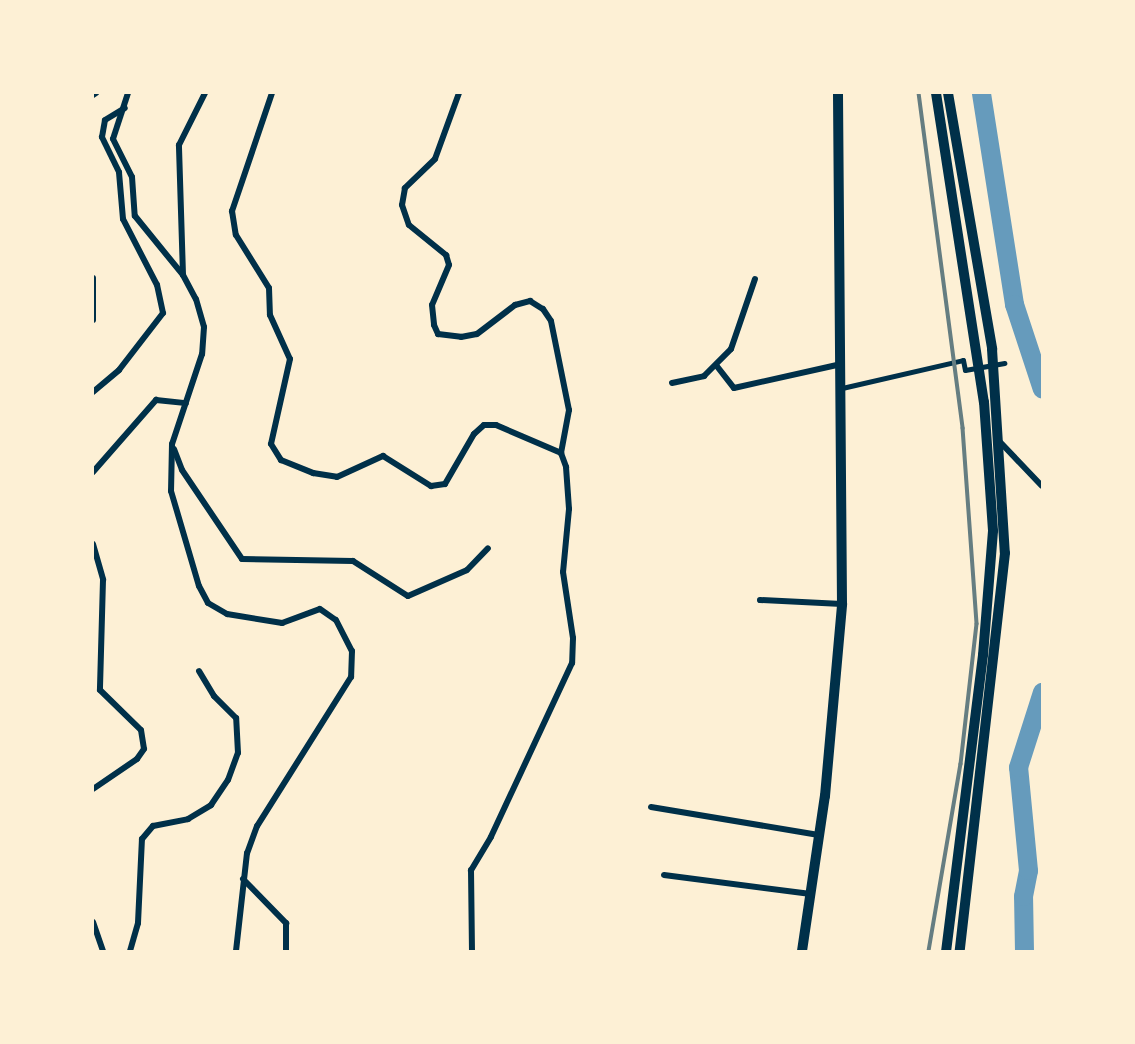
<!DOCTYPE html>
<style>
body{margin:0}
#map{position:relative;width:1135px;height:1044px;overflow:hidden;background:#fdf0d5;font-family:Spectral,serif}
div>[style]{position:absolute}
.river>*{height:19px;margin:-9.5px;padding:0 9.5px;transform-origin:9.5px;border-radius:9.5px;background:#669bbc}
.pedestrian>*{height:5px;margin:-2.5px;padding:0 2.5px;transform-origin:2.5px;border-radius:2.5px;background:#003049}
.minor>*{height:6px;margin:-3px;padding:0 3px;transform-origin:3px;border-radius:3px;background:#003049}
.primary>*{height:10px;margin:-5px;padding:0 5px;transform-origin:5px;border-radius:5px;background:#003049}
.trunk>*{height:10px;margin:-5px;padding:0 5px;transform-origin:5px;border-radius:5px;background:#003049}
.rail>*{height:3.5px;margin:-1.75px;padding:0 1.75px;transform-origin:1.75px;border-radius:1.75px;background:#657d81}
span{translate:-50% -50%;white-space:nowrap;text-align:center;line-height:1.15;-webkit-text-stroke:5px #fdf0d5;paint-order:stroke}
.frame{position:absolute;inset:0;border:94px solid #fdf0d5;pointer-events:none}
</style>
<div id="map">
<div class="river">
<div style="left:981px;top:93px;width:214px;rotate:81.1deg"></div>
<div style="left:1014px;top:304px;width:89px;rotate:71.8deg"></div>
<div style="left:1024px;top:951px;width:55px;rotate:-91deg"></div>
<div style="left:1023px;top:896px;width:26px;rotate:-79deg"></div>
<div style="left:1028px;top:870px;width:103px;rotate:-95.5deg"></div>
<div style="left:1018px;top:767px;width:79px;rotate:-72.3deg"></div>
</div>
<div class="pedestrian">
<div style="left:842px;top:388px;width:124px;rotate:-13deg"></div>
<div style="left:963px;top:360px;width:10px;rotate:79deg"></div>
<div style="left:965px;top:370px;width:40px;rotate:-10deg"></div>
</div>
<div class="minor">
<div style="left:128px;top:93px;width:48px;rotate:108.1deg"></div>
<div style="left:113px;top:139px;width:42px;rotate:63.4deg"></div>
<div style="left:132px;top:177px;width:39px;rotate:86deg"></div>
<div style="left:135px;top:216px;width:76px;rotate:50.9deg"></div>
<div style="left:183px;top:275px;width:27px;rotate:62deg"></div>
<div style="left:196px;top:299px;width:29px;rotate:74deg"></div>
<div style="left:204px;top:327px;width:27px;rotate:94deg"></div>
<div style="left:202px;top:354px;width:95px;rotate:108.4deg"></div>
<div style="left:172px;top:444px;width:47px;rotate:91.2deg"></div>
<div style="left:171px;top:491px;width:99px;rotate:73.6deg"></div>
<div style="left:199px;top:586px;width:19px;rotate:62deg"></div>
<div style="left:208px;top:603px;width:22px;rotate:30deg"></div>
<div style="left:227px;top:614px;width:56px;rotate:9.3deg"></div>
<div style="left:282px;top:623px;width:40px;rotate:-20.2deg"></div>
<div style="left:320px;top:609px;width:19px;rotate:35deg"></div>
<div style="left:336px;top:620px;width:35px;rotate:63deg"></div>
<div style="left:352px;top:651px;width:26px;rotate:92deg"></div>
<div style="left:351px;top:677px;width:176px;rotate:122.2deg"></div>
<div style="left:257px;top:826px;width:29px;rotate:110deg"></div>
<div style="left:247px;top:853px;width:99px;rotate:96.4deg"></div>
<div style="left:272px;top:93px;width:125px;rotate:108.7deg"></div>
<div style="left:232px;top:211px;width:24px;rotate:81deg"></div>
<div style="left:236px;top:235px;width:62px;rotate:58.1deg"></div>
<div style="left:269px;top:288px;width:27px;rotate:88deg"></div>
<div style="left:270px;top:315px;width:48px;rotate:65.6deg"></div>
<div style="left:290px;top:359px;width:87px;rotate:102.6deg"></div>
<div style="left:271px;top:444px;width:19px;rotate:58deg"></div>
<div style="left:281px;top:460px;width:35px;rotate:22deg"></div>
<div style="left:313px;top:473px;width:24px;rotate:9deg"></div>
<div style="left:337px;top:477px;width:51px;rotate:-24.5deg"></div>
<div style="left:383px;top:456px;width:57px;rotate:32deg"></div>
<div style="left:431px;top:486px;width:14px;rotate:-8deg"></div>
<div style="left:445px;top:484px;width:58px;rotate:-59.9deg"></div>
<div style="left:474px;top:434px;width:13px;rotate:-42deg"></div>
<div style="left:484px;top:425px;width:12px"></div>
<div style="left:496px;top:425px;width:71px;rotate:23.3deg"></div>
<div style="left:561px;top:453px;width:15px;rotate:70deg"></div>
<div style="left:566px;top:467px;width:42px;rotate:85.9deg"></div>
<div style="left:569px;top:509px;width:63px;rotate:95.4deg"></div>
<div style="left:563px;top:572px;width:67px;rotate:81.4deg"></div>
<div style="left:573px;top:638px;width:25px;rotate:92deg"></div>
<div style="left:572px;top:663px;width:192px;rotate:115deg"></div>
<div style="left:491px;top:837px;width:39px;rotate:121deg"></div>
<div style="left:471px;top:870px;width:81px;rotate:89.3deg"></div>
<div style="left:459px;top:93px;width:70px;rotate:110deg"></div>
<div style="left:435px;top:159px;width:42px;rotate:136deg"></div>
<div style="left:405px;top:188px;width:17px;rotate:100deg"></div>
<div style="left:402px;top:205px;width:21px;rotate:71deg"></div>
<div style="left:409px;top:225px;width:48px;rotate:39deg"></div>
<div style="left:446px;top:255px;width:10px;rotate:73deg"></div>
<div style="left:449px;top:265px;width:43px;rotate:113deg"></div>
<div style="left:432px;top:305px;width:20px;rotate:84deg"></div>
<div style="left:434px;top:325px;width:10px;rotate:66deg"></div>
<div style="left:438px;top:334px;width:23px;rotate:7deg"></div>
<div style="left:461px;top:337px;width:16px;rotate:-11deg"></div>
<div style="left:477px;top:334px;width:48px;rotate:-37.3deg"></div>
<div style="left:515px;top:305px;width:16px;rotate:-15deg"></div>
<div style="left:530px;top:301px;width:15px;rotate:32deg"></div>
<div style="left:543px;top:309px;width:14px;rotate:56deg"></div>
<div style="left:551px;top:321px;width:91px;rotate:78.6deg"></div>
<div style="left:569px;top:410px;width:44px;rotate:100.5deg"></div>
<div style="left:93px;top:95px;width:4px;rotate:-34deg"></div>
<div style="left:183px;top:275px;width:130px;rotate:-91.8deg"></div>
<div style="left:179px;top:145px;width:58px;rotate:-63.4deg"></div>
<div style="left:93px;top:278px;width:42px;rotate:90deg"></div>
<div style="left:716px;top:365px;width:29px;rotate:52deg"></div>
<div style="left:734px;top:388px;width:110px;rotate:-12.6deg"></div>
<div style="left:672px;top:383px;width:33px;rotate:-12deg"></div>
<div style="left:704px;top:376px;width:38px;rotate:-45deg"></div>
<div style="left:731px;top:349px;width:74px;rotate:-71.1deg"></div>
<div style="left:93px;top:392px;width:34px;rotate:-40deg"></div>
<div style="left:119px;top:370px;width:72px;rotate:-52.3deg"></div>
<div style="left:163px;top:313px;width:29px;rotate:-102deg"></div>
<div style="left:157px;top:285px;width:74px;rotate:-117.3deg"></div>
<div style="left:123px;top:219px;width:47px;rotate:-94.9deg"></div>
<div style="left:119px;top:172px;width:39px;rotate:-116deg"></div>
<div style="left:102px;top:137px;width:17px;rotate:-80deg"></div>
<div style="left:105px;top:120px;width:23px;rotate:-31deg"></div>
<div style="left:1001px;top:443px;width:59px;rotate:46.4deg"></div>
<div style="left:174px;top:449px;width:22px;rotate:69deg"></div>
<div style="left:182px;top:470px;width:107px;rotate:56deg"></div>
<div style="left:242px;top:559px;width:111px;rotate:1deg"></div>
<div style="left:353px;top:561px;width:65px;rotate:32.5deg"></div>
<div style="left:408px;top:596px;width:64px;rotate:-23.8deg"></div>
<div style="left:467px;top:570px;width:30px;rotate:-46deg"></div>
<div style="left:93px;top:472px;width:96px;rotate:-48.8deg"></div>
<div style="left:156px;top:400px;width:30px;rotate:6deg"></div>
<div style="left:93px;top:544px;width:37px;rotate:74deg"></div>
<div style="left:103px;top:580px;width:110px;rotate:91.6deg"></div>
<div style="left:100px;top:690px;width:57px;rotate:44.3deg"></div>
<div style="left:141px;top:730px;width:19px;rotate:81deg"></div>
<div style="left:144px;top:749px;width:12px;rotate:125deg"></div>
<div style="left:137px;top:759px;width:53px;rotate:145.7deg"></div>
<div style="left:760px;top:600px;width:82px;rotate:2.8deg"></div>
<div style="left:651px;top:807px;width:170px;rotate:9.5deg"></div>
<div style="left:664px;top:875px;width:148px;rotate:7.4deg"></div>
<div style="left:243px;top:879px;width:62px;rotate:45.7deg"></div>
<div style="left:286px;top:923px;width:28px;rotate:90deg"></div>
<div style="left:93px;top:922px;width:31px;rotate:71deg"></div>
<div style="left:130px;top:951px;width:29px;rotate:-74deg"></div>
<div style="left:138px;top:923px;width:84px;rotate:-87.3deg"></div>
<div style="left:142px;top:839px;width:17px;rotate:-50deg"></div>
<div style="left:153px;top:826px;width:36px;rotate:-11deg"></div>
<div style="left:188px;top:819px;width:27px;rotate:-31deg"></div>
<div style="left:211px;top:805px;width:30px;rotate:-56deg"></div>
<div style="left:228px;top:780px;width:29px;rotate:-70deg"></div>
<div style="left:238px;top:753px;width:35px;rotate:-93deg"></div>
<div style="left:236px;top:718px;width:31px;rotate:-135deg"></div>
<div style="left:214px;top:696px;width:29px;rotate:-121deg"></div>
</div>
<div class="primary">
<div style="left:936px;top:93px;width:313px;rotate:81.2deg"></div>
<div style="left:984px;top:402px;width:129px;rotate:86deg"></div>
<div style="left:993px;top:531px;width:124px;rotate:94.6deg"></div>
<div style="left:983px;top:655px;width:298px;rotate:97.1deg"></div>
<div style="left:948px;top:93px;width:260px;rotate:80.2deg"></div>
<div style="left:992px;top:349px;width:204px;rotate:86.4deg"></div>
<div style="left:1005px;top:553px;width:401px;rotate:96.5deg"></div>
</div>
<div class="trunk">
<div style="left:802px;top:951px;width:157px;rotate:-81.6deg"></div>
<div style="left:825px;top:796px;width:193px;rotate:-84.9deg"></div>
<div style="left:842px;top:604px;width:511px;rotate:-90.45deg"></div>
</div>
<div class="rail">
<div style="left:919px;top:93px;width:338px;rotate:82.5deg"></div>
<div style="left:963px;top:428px;width:196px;rotate:85.9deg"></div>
<div style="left:977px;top:624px;width:141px;rotate:96.5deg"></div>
<div style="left:961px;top:764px;width:190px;rotate:99.7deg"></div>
</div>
<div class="frame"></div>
</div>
